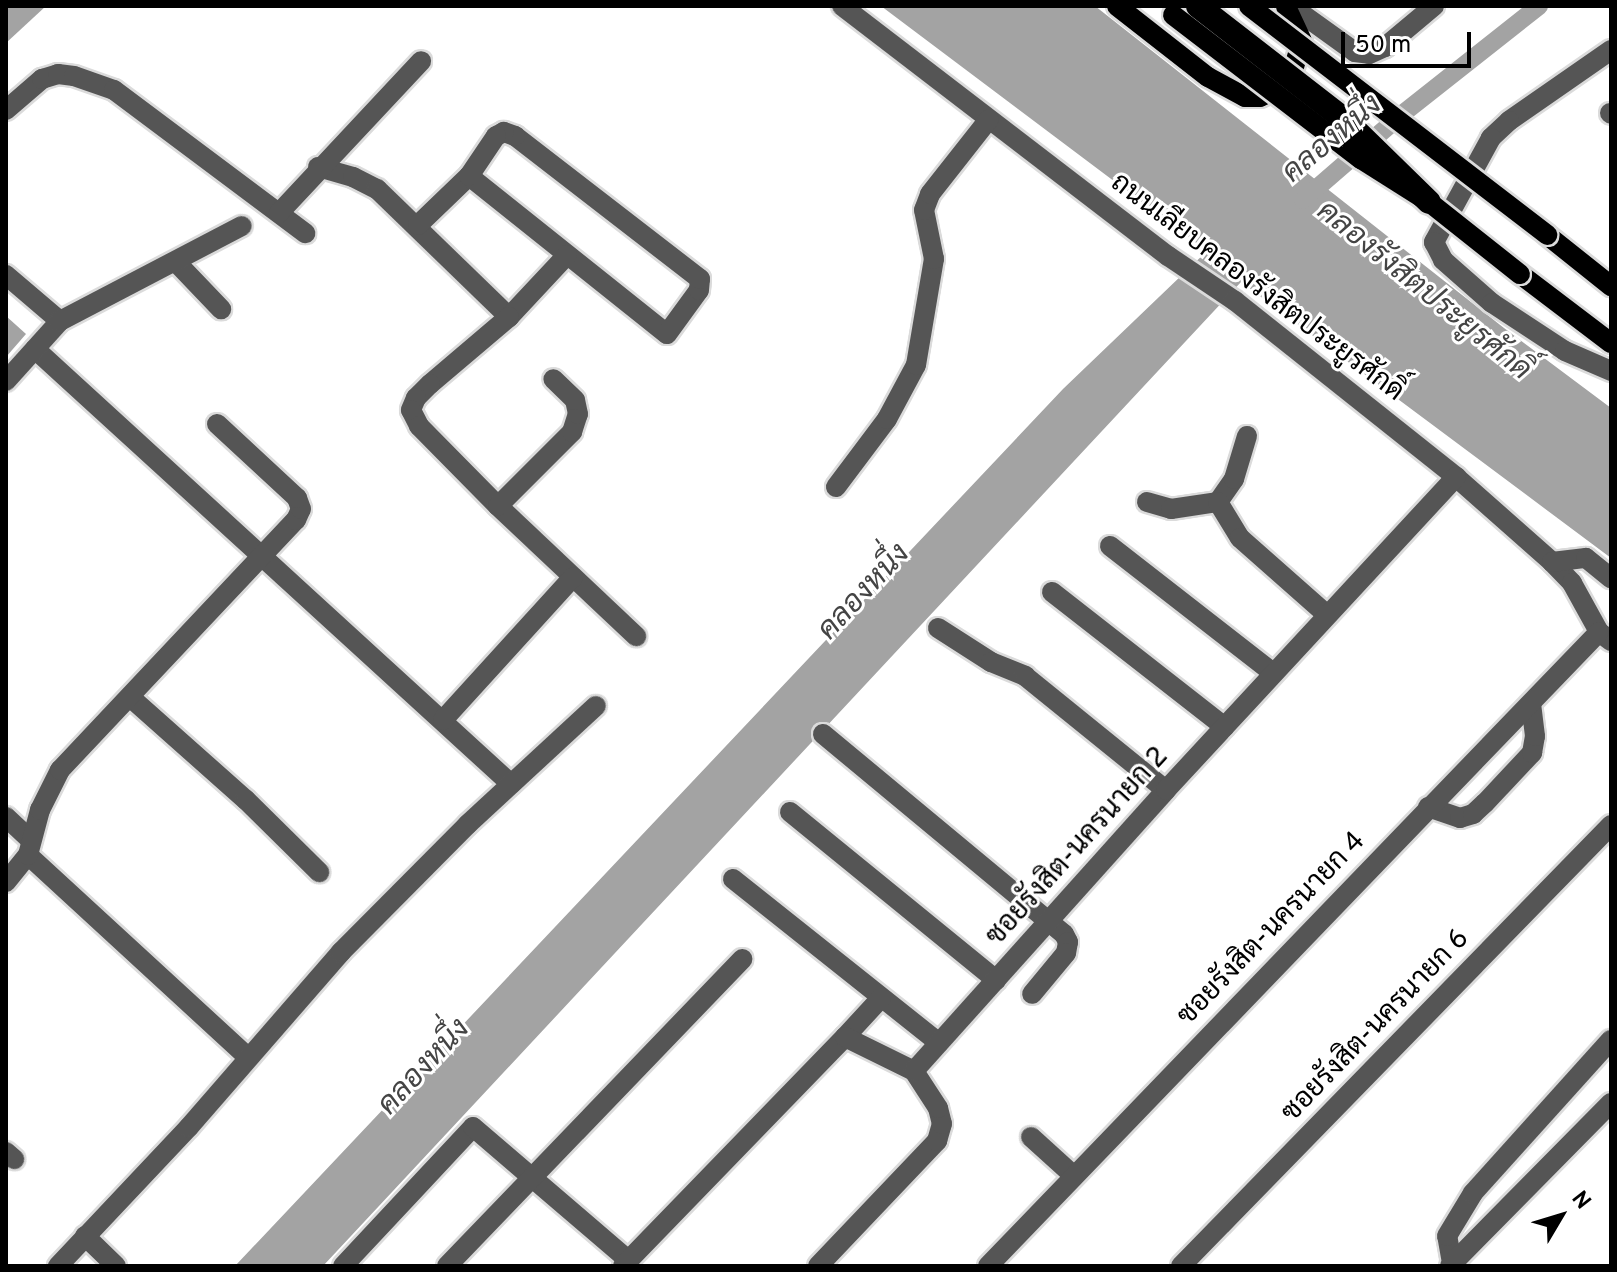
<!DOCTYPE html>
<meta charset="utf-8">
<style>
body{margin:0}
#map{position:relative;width:1617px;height:1272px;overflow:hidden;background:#fff;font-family:Overpass,Sarabun,sans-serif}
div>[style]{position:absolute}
.water>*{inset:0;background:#a3a3a3}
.canal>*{height:18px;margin:-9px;padding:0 9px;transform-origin:9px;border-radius:9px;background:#a3a3a3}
.roads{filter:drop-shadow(2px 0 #dbdbdb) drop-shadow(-2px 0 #dbdbdb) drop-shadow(0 2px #dbdbdb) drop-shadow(0 -2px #dbdbdb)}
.minor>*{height:20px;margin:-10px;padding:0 10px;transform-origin:10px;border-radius:10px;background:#555}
.major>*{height:20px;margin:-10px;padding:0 10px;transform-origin:10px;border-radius:10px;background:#000}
.bridges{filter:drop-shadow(2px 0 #dbdbdb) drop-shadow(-2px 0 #dbdbdb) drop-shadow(0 2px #dbdbdb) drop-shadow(0 -2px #dbdbdb)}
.major-bridge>*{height:20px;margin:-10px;padding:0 10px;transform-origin:10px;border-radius:10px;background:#000}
.highway-bridge>*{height:24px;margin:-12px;padding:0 12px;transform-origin:12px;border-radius:12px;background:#000}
span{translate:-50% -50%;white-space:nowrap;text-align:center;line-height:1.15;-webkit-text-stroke:6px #fff;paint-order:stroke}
.street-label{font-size:28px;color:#000}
.water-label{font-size:30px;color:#444;font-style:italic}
.frame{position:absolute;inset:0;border:8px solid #000;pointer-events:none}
.north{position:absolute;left:1521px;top:1176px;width:80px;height:80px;-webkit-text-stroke:6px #fff;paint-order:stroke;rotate:52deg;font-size:22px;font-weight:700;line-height:32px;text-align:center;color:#000}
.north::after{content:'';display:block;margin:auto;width:28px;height:36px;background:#000;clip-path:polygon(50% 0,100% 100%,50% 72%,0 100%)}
.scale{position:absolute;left:1341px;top:32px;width:130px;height:36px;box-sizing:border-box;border:4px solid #000;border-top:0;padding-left:10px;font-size:24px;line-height:28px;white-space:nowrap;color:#000;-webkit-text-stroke:6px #fff;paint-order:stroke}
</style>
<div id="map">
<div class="water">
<div style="clip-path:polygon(6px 6px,46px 6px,6px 43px)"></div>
<div style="clip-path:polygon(881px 6px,1095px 6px,1504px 328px,1611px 408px,1611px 558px,1241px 282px,323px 1266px,235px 1266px,1063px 389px,1207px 251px)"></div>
<div style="clip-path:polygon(6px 316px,26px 334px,6px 357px)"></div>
</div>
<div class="canal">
<div style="left:1303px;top:200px;width:130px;rotate:-40.9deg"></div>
<div style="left:1401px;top:115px;width:176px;rotate:-38.3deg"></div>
</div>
<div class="roads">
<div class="minor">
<div style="left:842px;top:6px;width:411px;rotate:37.5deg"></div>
<div style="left:1168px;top:256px;width:81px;rotate:33.9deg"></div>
<div style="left:1235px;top:301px;width:283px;rotate:38.5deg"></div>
<div style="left:1456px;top:477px;width:128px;rotate:41.5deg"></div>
<div style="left:1552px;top:562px;width:29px;rotate:46deg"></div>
<div style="left:1572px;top:583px;width:56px;rotate:61.1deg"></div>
<div style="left:1599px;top:632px;width:15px;rotate:37deg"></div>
<div style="left:1291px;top:6px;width:79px;rotate:35.7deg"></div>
<div style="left:1355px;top:52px;width:14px;rotate:8deg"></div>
<div style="left:1369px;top:54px;width:17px;rotate:-24deg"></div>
<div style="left:1385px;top:47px;width:64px;rotate:-39.9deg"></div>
<div style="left:1611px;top:50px;width:124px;rotate:145.2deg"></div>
<div style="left:1509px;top:121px;width:25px;rotate:137deg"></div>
<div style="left:1491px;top:138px;width:119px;rotate:118.7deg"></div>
<div style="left:1434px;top:242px;width:20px;rotate:63deg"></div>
<div style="left:1443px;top:260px;width:65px;rotate:41.3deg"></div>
<div style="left:1492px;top:303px;width:87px;rotate:33.3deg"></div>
<div style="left:1565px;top:351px;width:50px;rotate:23.5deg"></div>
<div style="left:6px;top:110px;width:48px;rotate:-40.7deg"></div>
<div style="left:42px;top:79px;width:17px;rotate:-17deg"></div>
<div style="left:58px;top:74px;width:16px;rotate:7deg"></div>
<div style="left:74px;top:76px;width:42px;rotate:19.3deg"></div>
<div style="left:114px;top:90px;width:239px;rotate:36.8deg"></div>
<div style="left:1610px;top:113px;width:1px;rotate:45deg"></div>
<div style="left:318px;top:167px;width:36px;rotate:16deg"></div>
<div style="left:353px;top:177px;width:27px;rotate:27deg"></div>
<div style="left:377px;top:189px;width:184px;rotate:44.1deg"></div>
<div style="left:279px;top:213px;width:208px;rotate:-46.9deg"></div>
<div style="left:418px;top:225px;width:71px;rotate:-43.9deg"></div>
<div style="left:469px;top:176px;width:253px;rotate:38.6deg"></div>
<div style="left:667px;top:334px;width:54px;rotate:-54deg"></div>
<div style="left:699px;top:290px;width:11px;rotate:-85deg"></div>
<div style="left:700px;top:279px;width:234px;rotate:-142.3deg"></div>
<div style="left:515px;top:136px;width:12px;rotate:-160deg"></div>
<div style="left:504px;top:132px;width:9px;rotate:153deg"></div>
<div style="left:496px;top:136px;width:48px;rotate:124deg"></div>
<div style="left:567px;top:255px;width:85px;rotate:133.1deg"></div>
<div style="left:509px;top:317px;width:104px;rotate:139.7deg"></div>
<div style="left:430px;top:384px;width:20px;rotate:135deg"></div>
<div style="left:416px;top:398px;width:13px;rotate:113deg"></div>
<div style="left:411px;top:410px;width:18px;rotate:63deg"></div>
<div style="left:419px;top:426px;width:112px;rotate:45.4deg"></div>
<div style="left:498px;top:506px;width:190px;rotate:43.3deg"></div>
<div style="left:177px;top:263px;width:64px;rotate:46.3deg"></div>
<div style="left:6px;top:275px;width:71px;rotate:40.4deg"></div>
<div style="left:35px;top:349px;width:645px;rotate:42.42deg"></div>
<div style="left:6px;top:381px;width:81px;rotate:-48deg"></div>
<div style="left:60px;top:321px;width:205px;rotate:-27.6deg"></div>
<div style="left:836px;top:487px;width:85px;rotate:-53.1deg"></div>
<div style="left:887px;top:419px;width:61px;rotate:-61.8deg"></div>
<div style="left:916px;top:365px;width:108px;rotate:-80.4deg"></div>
<div style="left:934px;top:259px;width:50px;rotate:-101.5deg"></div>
<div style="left:924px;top:210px;width:17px;rotate:-69deg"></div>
<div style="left:930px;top:194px;width:95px;rotate:-51.8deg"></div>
<div style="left:1147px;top:502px;width:25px;rotate:16deg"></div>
<div style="left:1171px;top:509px;width:48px;rotate:-8.5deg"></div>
<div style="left:1218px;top:502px;width:28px;rotate:-55deg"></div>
<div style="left:1234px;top:479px;width:45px;rotate:-73.2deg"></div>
<div style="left:1218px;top:502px;width:42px;rotate:58.6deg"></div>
<div style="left:1240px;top:538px;width:116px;rotate:41.5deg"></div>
<div style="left:498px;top:506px;width:105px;rotate:-45deg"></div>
<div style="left:572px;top:432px;width:19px;rotate:-72deg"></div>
<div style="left:578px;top:414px;width:14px;rotate:-102deg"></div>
<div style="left:575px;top:400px;width:30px;rotate:-136deg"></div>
<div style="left:1110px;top:546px;width:207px;rotate:37.9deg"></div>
<div style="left:1552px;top:562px;width:34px;rotate:-7deg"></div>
<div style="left:1586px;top:558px;width:32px;rotate:39deg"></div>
<div style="left:1052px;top:592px;width:219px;rotate:38deg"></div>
<div style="left:938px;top:628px;width:63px;rotate:32.7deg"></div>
<div style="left:991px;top:662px;width:37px;rotate:22deg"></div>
<div style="left:1025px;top:676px;width:181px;rotate:39deg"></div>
<div style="left:130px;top:697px;width:155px;rotate:41.6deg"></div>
<div style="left:246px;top:800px;width:103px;rotate:44.6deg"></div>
<div style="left:443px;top:720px;width:193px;rotate:-47.7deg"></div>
<div style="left:823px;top:734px;width:313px;rotate:39.7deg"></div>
<div style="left:1064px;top:934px;width:9px;rotate:63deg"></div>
<div style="left:1068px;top:942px;width:11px;rotate:100deg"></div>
<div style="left:1066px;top:953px;width:53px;rotate:129.7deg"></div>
<div style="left:1428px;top:807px;width:34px;rotate:19deg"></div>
<div style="left:1460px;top:818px;width:14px;rotate:-17deg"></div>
<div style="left:1473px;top:814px;width:16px;rotate:-43deg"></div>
<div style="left:1485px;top:803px;width:69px;rotate:-46.8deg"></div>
<div style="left:1532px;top:753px;width:17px;rotate:-80deg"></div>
<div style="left:1535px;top:736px;width:31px;rotate:-97deg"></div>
<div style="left:790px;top:812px;width:266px;rotate:39.2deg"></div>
<div style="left:6px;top:817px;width:34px;rotate:43deg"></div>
<div style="left:28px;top:855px;width:299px;rotate:42.6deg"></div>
<div style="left:733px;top:879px;width:263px;rotate:38.5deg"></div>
<div style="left:6px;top:882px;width:35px;rotate:-51deg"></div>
<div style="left:28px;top:855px;width:47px;rotate:-75.1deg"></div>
<div style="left:40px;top:810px;width:45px;rotate:-63.4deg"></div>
<div style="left:60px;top:770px;width:344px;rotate:-46.7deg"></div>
<div style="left:296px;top:520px;width:12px;rotate:-66deg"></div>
<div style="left:301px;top:509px;width:12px;rotate:-110deg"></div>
<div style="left:297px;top:498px;width:109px;rotate:-137.2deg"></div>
<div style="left:845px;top:1037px;width:53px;rotate:-47.3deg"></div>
<div style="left:1031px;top:1137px;width:58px;rotate:42.2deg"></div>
<div style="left:6px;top:1152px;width:11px;rotate:41deg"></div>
<div style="left:85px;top:1236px;width:43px;rotate:44.1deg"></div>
<div style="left:1452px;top:1263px;width:27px;rotate:-100deg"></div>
<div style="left:1447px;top:1236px;width:50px;rotate:-58.8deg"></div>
<div style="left:1473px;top:1193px;width:206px;rotate:-48deg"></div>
<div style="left:58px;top:1266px;width:191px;rotate:-46.7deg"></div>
<div style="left:189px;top:1127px;width:232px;rotate:-49deg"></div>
<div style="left:341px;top:952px;width:180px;rotate:-45.2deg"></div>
<div style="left:468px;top:824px;width:174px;rotate:-42.7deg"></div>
<div style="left:343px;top:1266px;width:190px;rotate:-46.9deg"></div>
<div style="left:473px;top:1127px;width:204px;rotate:40.6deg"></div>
<div style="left:447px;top:1266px;width:426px;rotate:-46.1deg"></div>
<div style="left:623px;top:1266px;width:319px;rotate:-45.9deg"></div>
<div style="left:845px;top:1037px;width:77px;rotate:26.2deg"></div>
<div style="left:818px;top:1266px;width:173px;rotate:-46.4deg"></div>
<div style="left:937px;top:1141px;width:18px;rotate:-74deg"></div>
<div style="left:942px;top:1124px;width:16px;rotate:-104deg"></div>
<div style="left:938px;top:1108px;width:44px;rotate:-123deg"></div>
<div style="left:914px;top:1071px;width:377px;rotate:-48.1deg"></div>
<div style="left:1166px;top:790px;width:427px;rotate:-47.2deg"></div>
<div style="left:988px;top:1266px;width:880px;rotate:-46.06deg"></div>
<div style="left:1181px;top:1266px;width:616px;rotate:-45.72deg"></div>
<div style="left:1450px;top:1266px;width:229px;rotate:-45.4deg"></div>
</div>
<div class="major">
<div style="left:1117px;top:6px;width:115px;rotate:38deg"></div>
<div style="left:1208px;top:77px;width:42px;rotate:28.4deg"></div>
<div style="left:1245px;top:97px;width:15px"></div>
<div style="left:1260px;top:97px;width:14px;rotate:-25deg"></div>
<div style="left:1273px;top:91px;width:29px;rotate:-46deg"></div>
<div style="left:1293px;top:70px;width:30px;rotate:-73deg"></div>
<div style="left:1302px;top:41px;width:38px;rotate:-115deg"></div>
<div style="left:1547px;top:235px;width:82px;rotate:38.6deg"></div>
<div style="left:1520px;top:274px;width:114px;rotate:37.2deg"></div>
</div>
</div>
<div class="bridges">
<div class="major-bridge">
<div style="left:1249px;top:6px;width:376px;rotate:37.5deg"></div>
<div style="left:1173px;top:15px;width:237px;rotate:37.5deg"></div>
<div style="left:1361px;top:159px;width:80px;rotate:32.3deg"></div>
<div style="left:1429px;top:202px;width:116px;rotate:38.4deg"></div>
</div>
<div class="highway-bridge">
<div style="left:1198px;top:6px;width:186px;rotate:37.8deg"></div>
<div style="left:1345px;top:120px;width:117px;rotate:44.3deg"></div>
</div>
</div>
<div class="street-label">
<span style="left:1257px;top:288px;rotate:37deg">ถนนเลียบคลองรังสิตประยูรศักดิ์</span>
<span style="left:1078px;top:847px;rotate:-48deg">ซอยรังสิต-นครนายก 2</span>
<span style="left:1272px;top:929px;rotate:-46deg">ซอยรังสิต-นครนายก 4</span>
<span style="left:1376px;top:1026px;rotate:-46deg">ซอยรังสิต-นครนายก 6</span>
</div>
<div class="water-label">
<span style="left:1333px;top:140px;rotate:-40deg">คลองหนึ่ง</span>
<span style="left:1423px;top:292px;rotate:39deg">คลองรังสิตประยูรศักดิ์</span>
<span style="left:865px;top:593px;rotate:-47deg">คลองหนึ่ง</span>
<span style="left:425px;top:1068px;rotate:-47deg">คลองหนึ่ง</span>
</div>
<div class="frame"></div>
<div class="north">N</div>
<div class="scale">50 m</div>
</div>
